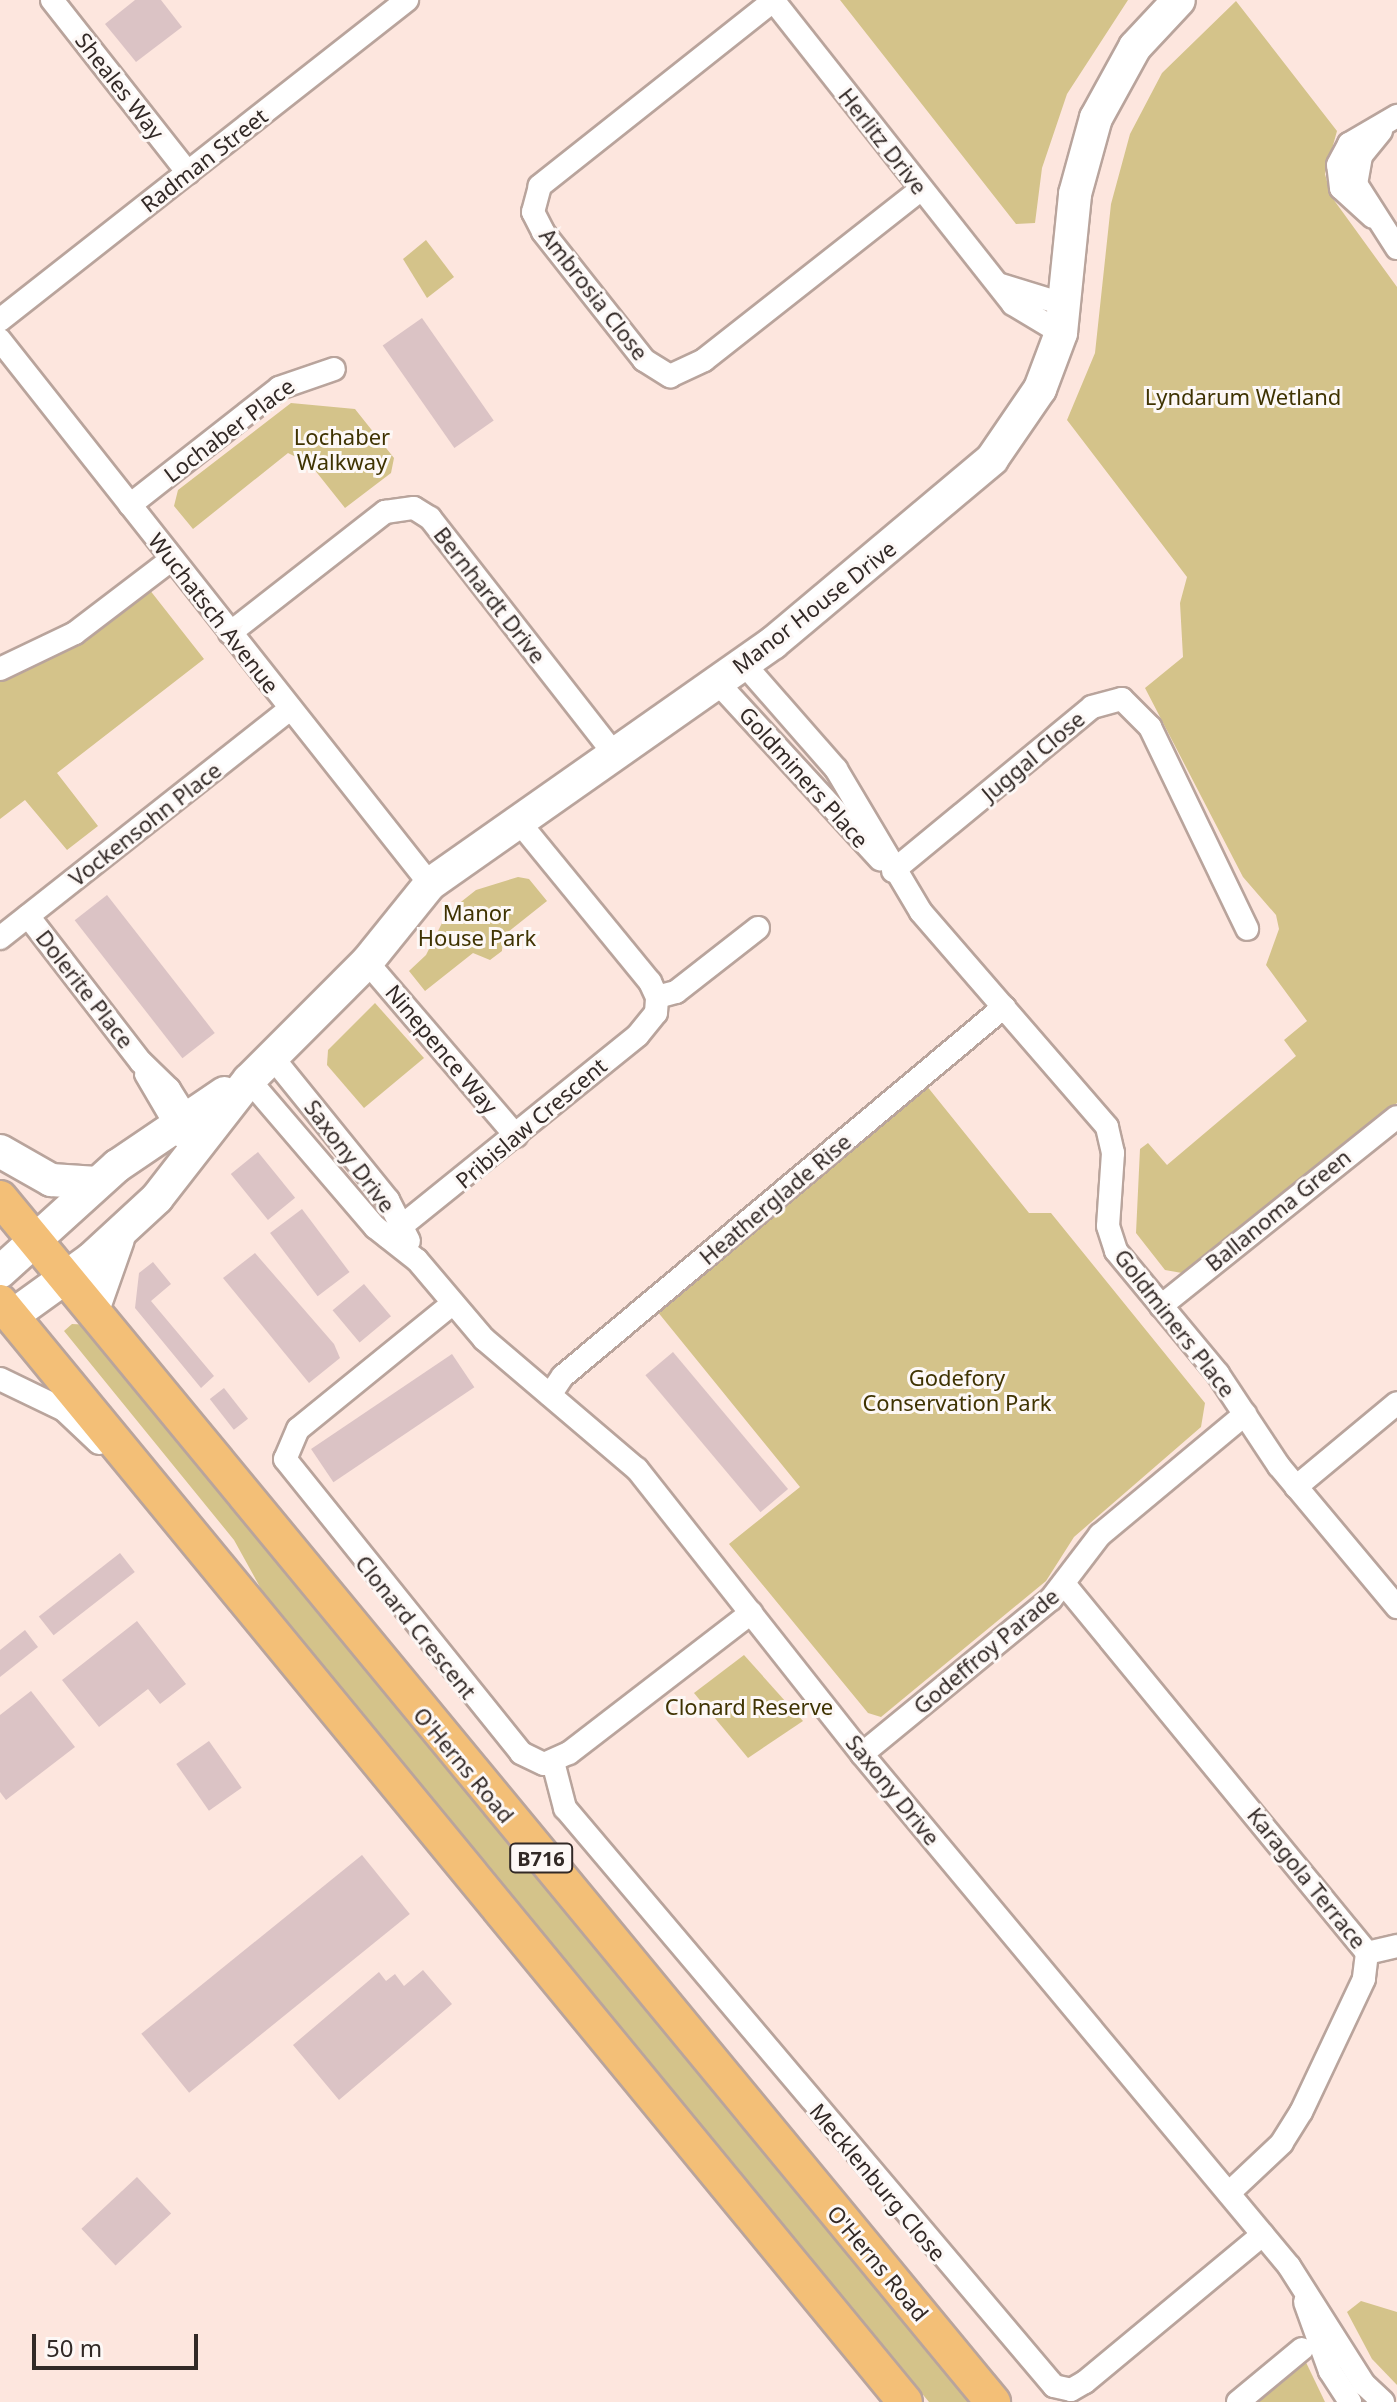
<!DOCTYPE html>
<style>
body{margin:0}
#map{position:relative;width:1397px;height:2402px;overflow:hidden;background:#fde6de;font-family:"Noto Sans",sans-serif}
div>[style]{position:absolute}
.green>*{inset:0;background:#d4c38a}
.building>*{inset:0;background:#dbc3c5;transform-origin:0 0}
.roads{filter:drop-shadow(2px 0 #b9a49c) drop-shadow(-2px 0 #b9a49c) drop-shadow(0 2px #b9a49c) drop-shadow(0 -2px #b9a49c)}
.street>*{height:22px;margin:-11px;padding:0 11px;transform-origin:11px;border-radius:11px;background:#fff}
.secondary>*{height:32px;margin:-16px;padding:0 16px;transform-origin:16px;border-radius:16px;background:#fff}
.primary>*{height:34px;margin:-17px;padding:0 17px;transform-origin:17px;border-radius:17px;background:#f3bf77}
span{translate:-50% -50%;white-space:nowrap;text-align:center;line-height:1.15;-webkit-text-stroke:6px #fdf8f6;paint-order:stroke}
.shield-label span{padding:2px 6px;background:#fdf8f6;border:2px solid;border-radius:6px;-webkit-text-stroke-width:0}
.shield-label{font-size:20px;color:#322926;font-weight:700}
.street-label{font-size:22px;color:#322926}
.park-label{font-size:22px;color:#3f3302}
.scale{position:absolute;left:32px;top:2334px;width:166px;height:36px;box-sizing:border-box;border:4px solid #322926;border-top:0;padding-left:10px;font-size:24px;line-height:28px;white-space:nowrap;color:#322926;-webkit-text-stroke:6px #fdf8f6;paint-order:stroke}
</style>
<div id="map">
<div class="green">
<div style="clip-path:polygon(840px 0,1128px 0,1067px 94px,1042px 168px,1035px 223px,1016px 224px)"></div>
<div style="clip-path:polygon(1236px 1px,1337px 131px,1325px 174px,1331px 196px,1397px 287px,1397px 1103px,1182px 1273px,1165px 1270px,1136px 1233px,1140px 1149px,1148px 1143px,1167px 1165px,1296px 1056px,1284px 1040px,1307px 1021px,1266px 965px,1279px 929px,1276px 915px,1243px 877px,1145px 688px,1183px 657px,1180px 603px,1187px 577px,1067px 420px,1095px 353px,1111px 204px,1130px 134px,1162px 73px)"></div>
<div style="clip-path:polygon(426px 240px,454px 277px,427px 298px,403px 259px)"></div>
<div style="clip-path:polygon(291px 403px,355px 409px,394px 458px,391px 473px,345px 508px,310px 464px,288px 453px,193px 529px,174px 506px,178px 490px)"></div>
<div style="clip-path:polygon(149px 589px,204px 659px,57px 773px,98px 826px,67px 850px,25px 800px,0 819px,0 679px)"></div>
<div style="clip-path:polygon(518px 877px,529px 879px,547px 901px,503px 936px,502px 951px,490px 960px,473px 953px,425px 991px,409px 971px,426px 955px,447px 913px,476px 890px)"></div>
<div style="clip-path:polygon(375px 1003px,424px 1058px,364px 1108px,327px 1065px,328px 1050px)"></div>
<div style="clip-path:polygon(926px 1085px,1029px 1213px,1051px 1213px,1205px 1403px,1201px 1427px,1074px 1537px,1046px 1581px,881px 1717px,868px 1713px,729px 1544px,800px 1487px,657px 1311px)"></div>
<div style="clip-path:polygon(72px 1324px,93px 1325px,976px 2402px,929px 2402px,271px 1607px,234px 1540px,64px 1331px)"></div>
<div style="clip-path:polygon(744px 1655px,803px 1721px,748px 1758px,694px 1693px)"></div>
<div style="clip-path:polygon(1361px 2301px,1397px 2312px,1397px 2385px,1372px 2359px,1347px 2312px)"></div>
<div style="clip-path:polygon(1302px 2354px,1325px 2402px,1245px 2402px)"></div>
</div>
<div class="building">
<div style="clip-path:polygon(135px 0,161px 0,182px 27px,136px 62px,105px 24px)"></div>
<div style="left:422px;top:318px;width:125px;height:48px;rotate:55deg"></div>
<div style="left:107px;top:895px;width:175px;height:41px;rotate:52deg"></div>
<div style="left:258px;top:1152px;width:59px;height:35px;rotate:51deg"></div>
<div style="left:302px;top:1209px;width:79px;height:40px;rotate:53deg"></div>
<div style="clip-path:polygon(255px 1253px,334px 1344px,340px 1358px,309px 1383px,223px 1278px)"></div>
<div style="clip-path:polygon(153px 1262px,171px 1284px,151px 1301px,214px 1376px,201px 1388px,135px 1308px,139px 1273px)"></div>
<div style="left:364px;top:1284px;width:42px;height:41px;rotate:50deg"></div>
<div style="left:673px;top:1352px;width:179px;height:36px;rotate:50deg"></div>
<div style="left:452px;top:1354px;width:40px;height:170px;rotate:56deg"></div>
<div style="left:224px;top:1388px;width:39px;height:18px;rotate:52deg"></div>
<div style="left:120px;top:1553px;width:24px;height:103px;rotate:52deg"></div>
<div style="clip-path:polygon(137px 1621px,186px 1684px,160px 1704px,148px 1689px,99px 1727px,62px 1680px)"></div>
<div style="clip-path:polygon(25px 1630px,38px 1647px,0 1677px,0 1650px)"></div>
<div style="clip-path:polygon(31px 1691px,75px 1747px,6px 1800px,0 1792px,0 1715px)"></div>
<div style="left:209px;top:1741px;width:57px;height:40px;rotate:55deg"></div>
<div style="left:362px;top:1855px;width:76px;height:284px;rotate:51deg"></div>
<div style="clip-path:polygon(423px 1970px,452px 2004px,339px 2100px,293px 2045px,379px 1972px,386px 1981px,395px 1974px,404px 1986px)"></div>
<div style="left:137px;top:2177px;width:50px;height:76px;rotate:47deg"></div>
</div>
<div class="roads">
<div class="street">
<div style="left:52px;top:0;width:220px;rotate:51.8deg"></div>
<div style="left:773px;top:0;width:387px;rotate:51.7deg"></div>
<div style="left:1013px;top:304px;width:56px;rotate:31.1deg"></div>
<div style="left:773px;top:1px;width:298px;rotate:141.6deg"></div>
<div style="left:540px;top:186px;width:27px;rotate:105deg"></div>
<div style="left:533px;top:212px;width:22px;rotate:63deg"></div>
<div style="left:543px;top:232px;width:163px;rotate:51.7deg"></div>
<div style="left:644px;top:360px;width:31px;rotate:32deg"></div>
<div style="left:670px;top:376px;width:38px;rotate:-25deg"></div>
<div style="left:704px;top:360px;width:276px;rotate:-38.2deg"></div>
<div style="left:1381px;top:131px;width:32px;rotate:129deg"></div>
<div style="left:1361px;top:156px;width:28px;rotate:100deg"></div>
<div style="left:1356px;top:184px;width:76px;rotate:57.4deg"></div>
<div style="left:1373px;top:217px;width:43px;rotate:-137.8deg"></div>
<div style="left:1341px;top:188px;width:23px;rotate:-97deg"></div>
<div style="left:1338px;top:165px;width:24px;rotate:-62deg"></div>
<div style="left:1349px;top:144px;width:56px;rotate:-30.3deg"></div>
<div style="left:1001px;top:285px;width:68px;rotate:17.1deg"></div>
<div style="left:0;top:320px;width:518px;rotate:-38.18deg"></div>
<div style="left:0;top:340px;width:693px;rotate:51.68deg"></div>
<div style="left:130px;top:505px;width:189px;rotate:-38.1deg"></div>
<div style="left:279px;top:388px;width:58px;rotate:-19.1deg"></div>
<div style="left:230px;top:633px;width:197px;rotate:-38deg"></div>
<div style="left:385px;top:512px;width:29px;rotate:-8deg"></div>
<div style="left:414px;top:508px;width:19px;rotate:32deg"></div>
<div style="left:430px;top:518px;width:297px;rotate:52deg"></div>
<div style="left:744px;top:664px;width:140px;rotate:48.8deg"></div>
<div style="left:836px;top:769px;width:166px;rotate:59.3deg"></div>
<div style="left:921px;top:912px;width:284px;rotate:49.1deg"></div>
<div style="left:1107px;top:1127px;width:27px;rotate:77deg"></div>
<div style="left:1113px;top:1153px;width:73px;rotate:93.9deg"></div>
<div style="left:1108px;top:1226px;width:26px;rotate:72deg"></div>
<div style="left:1116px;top:1251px;width:160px;rotate:50.3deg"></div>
<div style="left:1218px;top:1374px;width:110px;rotate:56.5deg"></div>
<div style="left:1279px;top:1466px;width:184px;rotate:50.1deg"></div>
<div style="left:0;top:669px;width:83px;rotate:-25.6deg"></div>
<div style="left:75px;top:633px;width:122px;rotate:-37.3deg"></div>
<div style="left:717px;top:682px;width:241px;rotate:47.4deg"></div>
<div style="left:893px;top:871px;width:258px;rotate:-39.5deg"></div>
<div style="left:1092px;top:707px;width:31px;rotate:-15deg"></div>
<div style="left:1122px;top:699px;width:40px;rotate:45deg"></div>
<div style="left:1150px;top:727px;width:224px;rotate:64.3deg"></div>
<div style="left:28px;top:916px;width:185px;rotate:52.3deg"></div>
<div style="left:141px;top:1062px;width:39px;rotate:44deg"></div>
<div style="left:169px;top:1089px;width:47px;rotate:58deg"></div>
<div style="left:0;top:938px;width:370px;rotate:-38.3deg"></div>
<div style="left:367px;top:962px;width:229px;rotate:49.4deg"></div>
<div style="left:657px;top:997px;width:20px;rotate:-15deg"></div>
<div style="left:676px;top:992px;width:104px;rotate:-38deg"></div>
<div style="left:273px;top:1058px;width:183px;rotate:51deg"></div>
<div style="left:388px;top:1200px;width:46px;rotate:62.9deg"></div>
<div style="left:146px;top:1074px;width:73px;rotate:59.6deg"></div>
<div style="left:249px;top:1080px;width:194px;rotate:49.4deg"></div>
<div style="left:375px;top:1227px;width:53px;rotate:38.2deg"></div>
<div style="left:417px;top:1260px;width:104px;rotate:49.7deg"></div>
<div style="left:484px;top:1339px;width:201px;rotate:40.4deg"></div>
<div style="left:637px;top:1469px;width:363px;rotate:51.7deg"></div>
<div style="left:862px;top:1754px;width:667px;rotate:50.17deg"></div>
<div style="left:1289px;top:2266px;width:140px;rotate:57.6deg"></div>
<div style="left:1364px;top:2384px;width:26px;rotate:43deg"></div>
<div style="left:388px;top:1237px;width:321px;rotate:-38.9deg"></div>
<div style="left:638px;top:1035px;width:28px;rotate:-51deg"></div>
<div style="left:656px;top:1013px;width:16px;rotate:-86deg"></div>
<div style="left:657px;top:997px;width:17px;rotate:-115deg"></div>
<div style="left:650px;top:982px;width:205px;rotate:-129.3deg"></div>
<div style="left:452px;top:1304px;width:198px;rotate:140.9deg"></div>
<div style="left:298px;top:1429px;width:33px;rotate:113deg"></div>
<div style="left:285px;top:1459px;width:377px;rotate:51.2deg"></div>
<div style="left:521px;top:1753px;width:25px;rotate:26deg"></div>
<div style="left:544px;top:1764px;width:27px;rotate:-24deg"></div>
<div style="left:569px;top:1753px;width:230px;rotate:-37.6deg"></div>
<div style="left:1161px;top:1306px;width:302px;rotate:-38.7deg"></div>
<div style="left:0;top:1379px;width:71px;rotate:25.8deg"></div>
<div style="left:64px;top:1410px;width:48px;rotate:43.3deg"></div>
<div style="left:550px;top:1395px;width:23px;rotate:-56deg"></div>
<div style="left:563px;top:1376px;width:575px;rotate:-39.92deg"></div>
<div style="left:1296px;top:1487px;width:131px;rotate:-39.7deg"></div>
<div style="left:1065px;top:1585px;width:476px;rotate:50.6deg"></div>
<div style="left:1367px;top:1953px;width:26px;rotate:97deg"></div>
<div style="left:1364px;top:1979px;width:147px;rotate:115.3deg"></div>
<div style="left:1301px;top:2112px;width:36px;rotate:122deg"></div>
<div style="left:1282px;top:2143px;width:73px;rotate:136.7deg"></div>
<div style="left:862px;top:1754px;width:244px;rotate:-39.4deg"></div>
<div style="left:1051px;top:1599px;width:81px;rotate:-52.6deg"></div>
<div style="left:1100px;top:1535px;width:189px;rotate:-39.8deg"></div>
<div style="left:553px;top:1762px;width:48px;rotate:75.4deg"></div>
<div style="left:565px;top:1808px;width:757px;rotate:49.77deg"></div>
<div style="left:1054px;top:2386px;width:17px;rotate:13deg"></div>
<div style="left:1071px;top:2390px;width:16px;rotate:-30deg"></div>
<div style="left:1085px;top:2382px;width:231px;rotate:-39.7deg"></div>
<div style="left:1367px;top:1953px;width:31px;rotate:-13deg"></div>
<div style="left:1305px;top:2302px;width:73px;rotate:70.1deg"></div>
<div style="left:1330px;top:2371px;width:37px;rotate:57deg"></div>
<div style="left:1238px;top:2402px;width:83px;rotate:-39.6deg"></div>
</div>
<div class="secondary">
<div style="left:0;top:1151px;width:59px;rotate:29.6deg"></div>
<div style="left:51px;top:1180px;width:46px;rotate:3.7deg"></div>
<div style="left:0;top:1272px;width:158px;rotate:-42.2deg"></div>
<div style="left:117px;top:1166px;width:130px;rotate:-34.1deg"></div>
<div style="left:93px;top:1310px;width:75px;rotate:-70.6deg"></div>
<div style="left:12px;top:1316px;width:97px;rotate:-35.8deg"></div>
<div style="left:91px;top:1259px;width:90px;rotate:-42.7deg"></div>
<div style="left:157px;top:1198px;width:150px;rotate:-52.1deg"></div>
<div style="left:249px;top:1080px;width:167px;rotate:-45deg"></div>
<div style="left:367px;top:962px;width:100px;rotate:-51.1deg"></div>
<div style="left:430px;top:884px;width:419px;rotate:-35.1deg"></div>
<div style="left:773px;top:643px;width:286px;rotate:-40deg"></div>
<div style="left:992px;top:459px;width:85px;rotate:-55.6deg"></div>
<div style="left:1040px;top:389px;width:60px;rotate:-69.4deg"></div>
<div style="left:1061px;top:333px;width:140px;rotate:-84.2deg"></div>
<div style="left:1075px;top:194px;width:79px;rotate:-74.6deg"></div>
<div style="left:1096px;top:118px;width:81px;rotate:-61.2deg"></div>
<div style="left:1135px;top:47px;width:64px;rotate:-46.9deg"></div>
</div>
<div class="primary">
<div style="left:0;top:1198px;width:1561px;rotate:50.49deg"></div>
<div style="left:0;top:1302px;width:1424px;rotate:50.55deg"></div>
</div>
</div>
<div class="shield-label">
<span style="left:541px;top:1858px">B716</span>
</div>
<div class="street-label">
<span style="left:120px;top:86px;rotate:52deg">Sheales Way</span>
<span style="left:883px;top:141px;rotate:52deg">Herlitz Drive</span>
<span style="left:204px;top:160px;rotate:-38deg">Radman Street</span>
<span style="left:594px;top:294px;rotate:52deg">Ambrosia Close</span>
<span style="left:229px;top:430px;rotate:-37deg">Lochaber Place</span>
<span style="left:490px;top:595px;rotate:52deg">Bernhardt Drive</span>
<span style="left:814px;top:607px;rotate:-38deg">Manor House Drive</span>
<span style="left:214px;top:613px;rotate:52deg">Wuchatsch Avenue</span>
<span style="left:1033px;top:756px;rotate:-40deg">Juggal Close</span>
<span style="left:804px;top:777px;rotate:48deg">Goldminers Place</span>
<span style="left:145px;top:824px;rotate:-38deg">Vockensohn Place</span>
<span style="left:85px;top:989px;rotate:52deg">Dolerite Place</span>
<span style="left:442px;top:1049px;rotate:50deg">Ninepence Way</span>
<span style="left:531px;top:1123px;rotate:-40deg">Pribislaw Crescent</span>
<span style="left:350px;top:1156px;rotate:53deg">Saxony Drive</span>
<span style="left:775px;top:1199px;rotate:-40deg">Heatherglade Rise</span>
<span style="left:1278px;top:1210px;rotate:-39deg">Ballanoma Green</span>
<span style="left:1175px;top:1323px;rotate:52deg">Goldminers Place</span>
<span style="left:416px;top:1627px;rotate:51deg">Clonard Crescent</span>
<span style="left:986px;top:1651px;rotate:-40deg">Godeffroy Parade</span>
<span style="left:464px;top:1765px;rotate:50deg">O'Herns Road</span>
<span style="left:893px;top:1790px;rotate:51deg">Saxony Drive</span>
<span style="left:1307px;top:1878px;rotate:51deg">Karagola Terrace</span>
<span style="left:878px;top:2182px;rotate:50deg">Mecklenburg Close</span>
<span style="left:878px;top:2263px;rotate:50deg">O'Herns Road</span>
</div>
<div class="park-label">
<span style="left:1243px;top:397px">Lyndarum Wetland</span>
<span style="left:342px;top:449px">Lochaber<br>Walkway</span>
<span style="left:477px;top:925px">Manor<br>House Park</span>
<span style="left:957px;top:1390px">Godefory<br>Conservation Park</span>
<span style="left:749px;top:1707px">Clonard Reserve</span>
</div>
<div class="scale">50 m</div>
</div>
